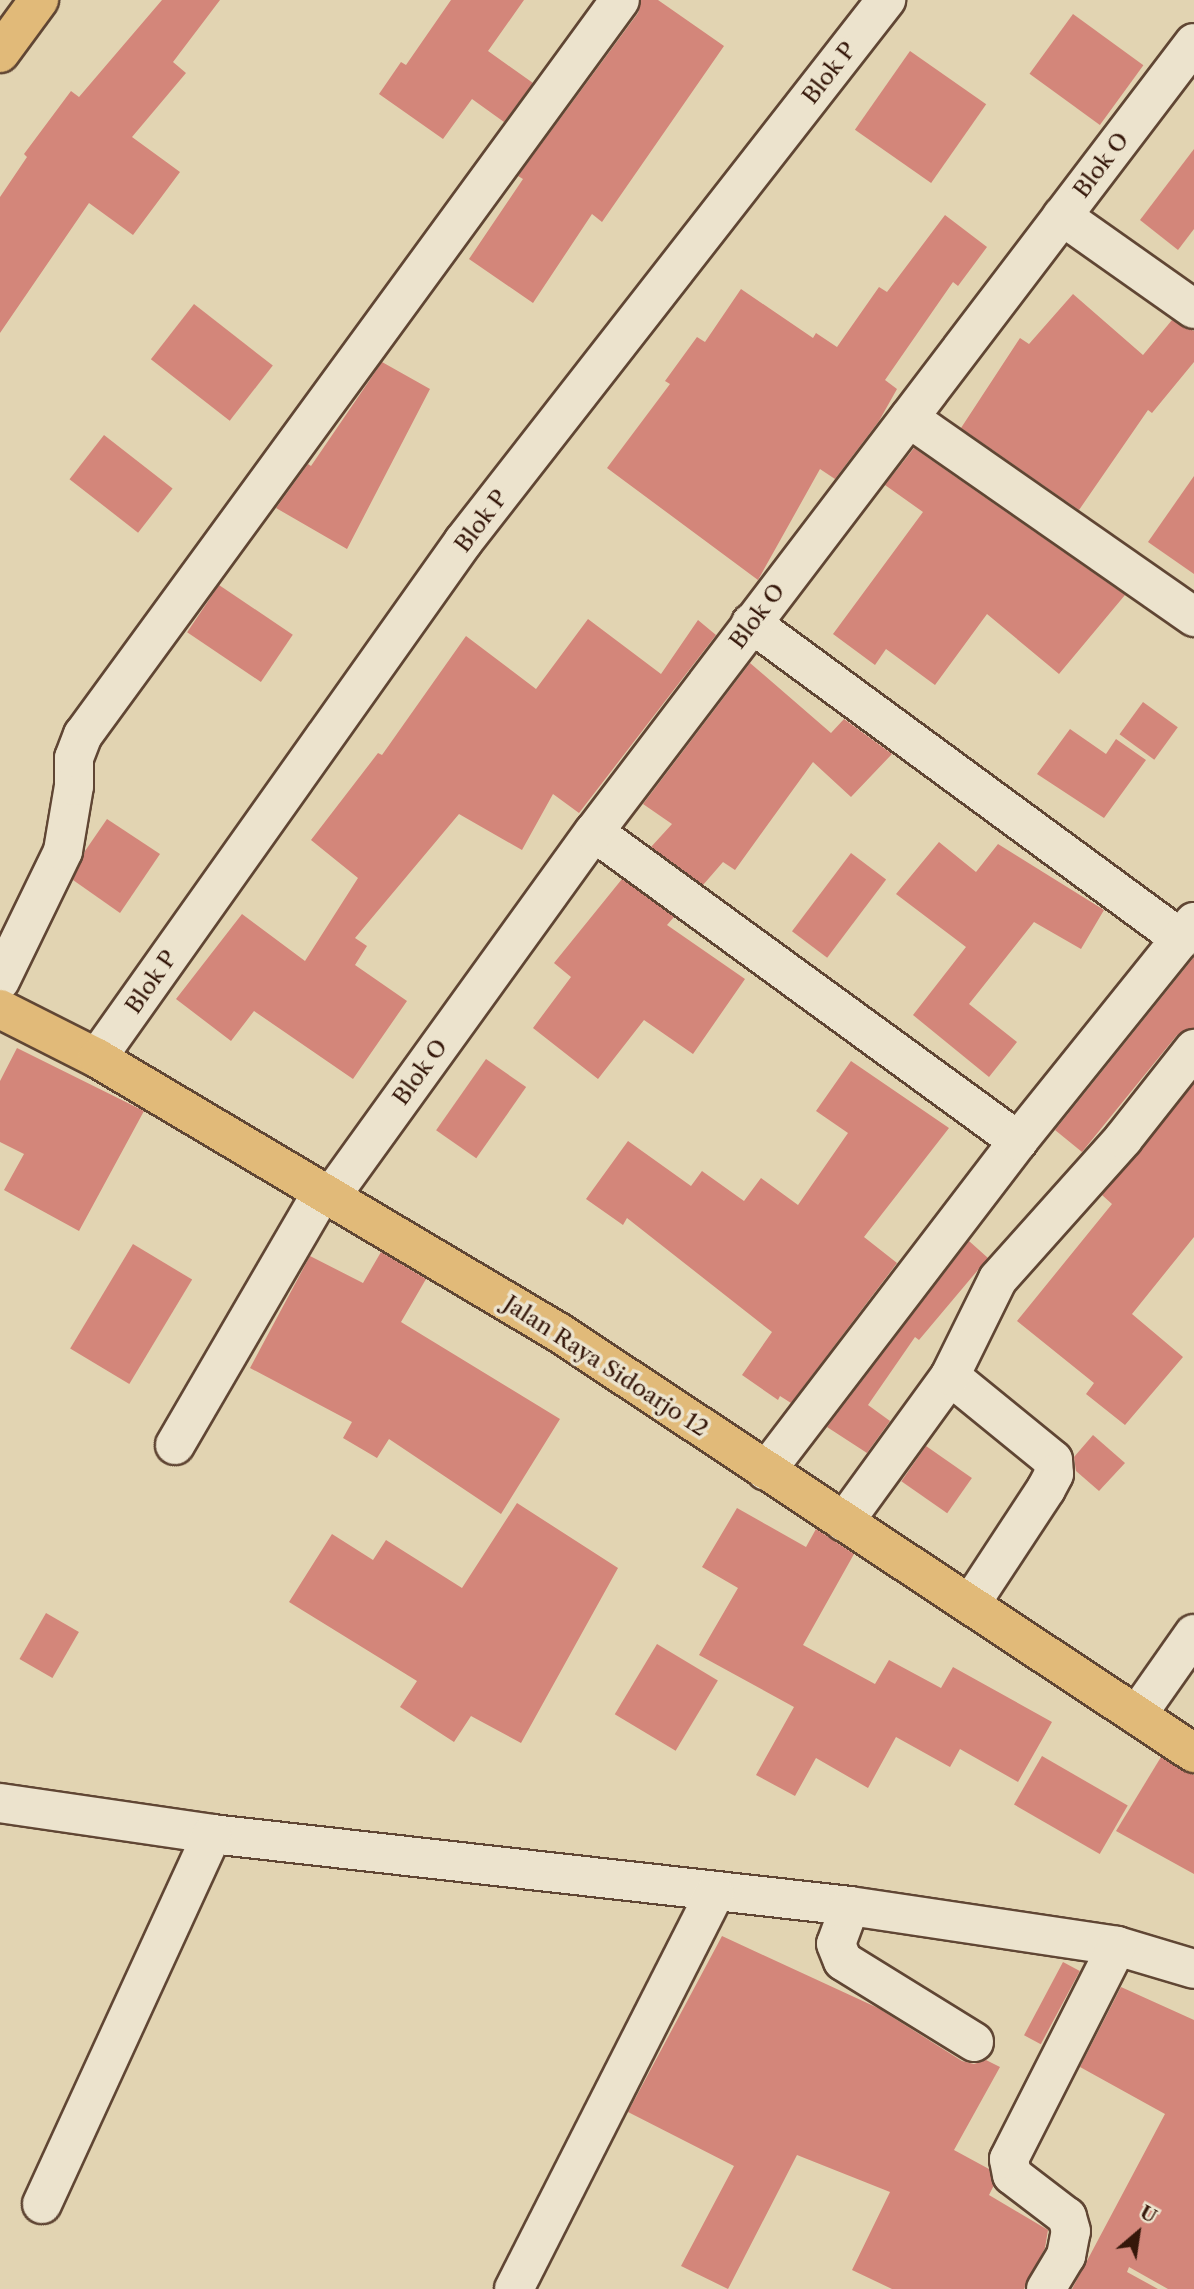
<!DOCTYPE html>
<style>
body{margin:0}
#map{position:relative;width:1194px;height:2289px;overflow:hidden;background:#e2d4b2;font-family:"Libre Caslon Text",serif}
div>[style]{position:absolute}
.building>*{inset:0;background:#d3867a;transform-origin:0 0}
.roads{filter:drop-shadow(2px 0 #604634) drop-shadow(-2px 0 #604634) drop-shadow(0 2px #604634) drop-shadow(0 -2px #604634)}
.minor>*{height:38px;margin:-19px;padding:0 19px;transform-origin:19px;border-radius:19px;background:#ece3cd}
.major>*{height:38px;margin:-19px;padding:0 19px;transform-origin:19px;border-radius:19px;background:#e1ba79}
span{translate:-50% -50%;white-space:nowrap;text-align:center;line-height:1.15;-webkit-text-stroke:7px #ece3cd;paint-order:stroke}
.street-label{font-size:23px;color:#35170a}
.north{position:absolute;left:1103px;top:2198px;width:70px;height:70px;-webkit-text-stroke:5px #ece3cd;paint-order:stroke;rotate:29deg;font-size:19px;font-weight:700;line-height:28px;text-align:center;color:#35170a}
.north::after{content:'';display:block;margin:auto;width:24px;height:32px;background:#35170a;clip-path:polygon(50% 0,100% 100%,50% 72%,0 100%)}
</style>
<div id="map">
<div class="building">
<div style="clip-path:polygon(162px 0,220px 0,173px 62px,186px 73px,132px 137px,180px 172px,133px 235px,89px 203px,0 333px,0 197px,27px 157px,24px 154px,71px 91px,79px 97px)"></div>
<div style="clip-path:polygon(451px 0,524px 0,488px 51px,533px 83px,504px 122px,472px 99px,443px 139px,379px 94px,401px 62px,406px 65px)"></div>
<div style="clip-path:polygon(641px 0,658px 0,724px 46px,602px 222px,592px 214px,533px 303px,469px 259px,523px 179px,518px 176px,638px 13px)"></div>
<div style="left:1073px;top:14px;width:87px;height:74px;rotate:36deg"></div>
<div style="left:910px;top:51px;width:93px;height:96px;rotate:35deg"></div>
<div style="clip-path:polygon(1194px 149px,1194px 229px,1178px 250px,1140px 220px)"></div>
<div style="clip-path:polygon(945px 215px,987px 247px,958px 286px,953px 282px,885px 380px,897px 389px,879px 421px,835px 479px,820px 469px,758px 580px,607px 468px,670px 384px,665px 381px,697px 337px,705px 342px,741px 289px,813px 338px,816px 333px,837px 347px,879px 287px,887px 292px)"></div>
<div style="clip-path:polygon(1073px 294px,1143px 355px,1172px 320px,1194px 331px,1194px 362px,1152px 413px,1148px 410px,1079px 510px,961px 428px,1020px 338px,1029px 344px)"></div>
<div style="left:194px;top:304px;width:100px;height:70px;rotate:38deg"></div>
<div style="clip-path:polygon(382px 362px,430px 389px,347px 549px,276px 508px,308px 464px,311px 466px)"></div>
<div style="left:104px;top:435px;width:87px;height:56px;rotate:38deg"></div>
<div style="clip-path:polygon(914px 448px,1125px 595px,1059px 674px,987px 614px,935px 685px,886px 649px,875px 665px,833px 634px,923px 512px,885px 485px)"></div>
<div style="clip-path:polygon(1194px 476px,1194px 574px,1148px 542px)"></div>
<div style="left:219px;top:585px;width:89px;height:57px;rotate:34deg"></div>
<div style="clip-path:polygon(588px 619px,661px 674px,698px 620px,716px 635px,579px 813px,553px 794px,522px 850px,459px 814px,355px 938px,367px 946px,355px 965px,407px 1001px,353px 1079px,254px 1011px,231px 1041px,176px 999px,242px 914px,305px 961px,358px 878px,311px 840px,378px 753px,382px 755px,466px 636px,536px 689px)"></div>
<div style="clip-path:polygon(750px 663px,831px 733px,844px 719px,892px 754px,851px 797px,813px 762px,735px 870px,723px 862px,703px 885px,651px 847px,672px 824px,643px 804px)"></div>
<div style="left:1143px;top:702px;width:43px;height:40px;rotate:36deg"></div>
<div style="clip-path:polygon(1070px 729px,1106px 754px,1116px 739px,1146px 760px,1104px 818px,1037px 774px)"></div>
<div style="clip-path:polygon(107px 819px,160px 854px,120px 913px,73px 880px,85px 851px)"></div>
<div style="clip-path:polygon(939px 842px,976px 872px,998px 844px,1104px 910px,1081px 949px,1034px 922px,969px 1004px,1017px 1042px,989px 1077px,913px 1015px,966px 947px,896px 894px)"></div>
<div style="left:851px;top:853px;width:44px;height:98px;rotate:37deg"></div>
<div style="clip-path:polygon(622px 879px,674px 917px,667px 925px,745px 979px,693px 1054px,644px 1020px,598px 1079px,533px 1028px,571px 977px,554px 963px)"></div>
<div style="clip-path:polygon(1194px 957px,1194px 1028px,1177px 1035px,1082px 1152px,1055px 1130px)"></div>
<div style="clip-path:polygon(17px 1048px,144px 1111px,79px 1231px,4px 1190px,24px 1154px,0 1142px,0 1081px)"></div>
<div style="left:486px;top:1059px;width:49px;height:87px;rotate:35deg"></div>
<div style="clip-path:polygon(851px 1061px,949px 1128px,864px 1237px,897px 1263px,791px 1403px,780px 1396px,778px 1400px,742px 1375px,772px 1332px,627px 1218px,623px 1225px,586px 1199px,628px 1141px,691px 1186px,702px 1171px,744px 1201px,761px 1178px,798px 1205px,848px 1133px,816px 1111px)"></div>
<div style="clip-path:polygon(1194px 1084px,1194px 1237px,1132px 1314px,1183px 1357px,1125px 1425px,1086px 1394px,1094px 1383px,1017px 1321px,1112px 1204px,1102px 1195px)"></div>
<div style="clip-path:polygon(969px 1241px,988px 1258px,919px 1340px,915px 1337px,868px 1405px,890px 1421px,867px 1453px,827px 1427px)"></div>
<div style="left:133px;top:1244px;width:69px;height:122px;rotate:31deg"></div>
<div style="clip-path:polygon(381px 1252px,426px 1279px,401px 1322px,560px 1419px,501px 1514px,389px 1439px,377px 1458px,343px 1438px,352px 1422px,250px 1368px,310px 1256px,363px 1283px)"></div>
<div style="clip-path:polygon(1093px 1435px,1125px 1463px,1099px 1491px,1076px 1471px,1074px 1457px)"></div>
<div style="left:926px;top:1446px;width:56px;height:43px;rotate:35deg"></div>
<div style="clip-path:polygon(517px 1503px,618px 1568px,521px 1743px,471px 1716px,454px 1742px,400px 1707px,417px 1681px,289px 1602px,332px 1534px,373px 1560px,386px 1540px,462px 1588px)"></div>
<div style="clip-path:polygon(737px 1508px,806px 1547px,816px 1529px,854px 1554px,803px 1645px,875px 1684px,889px 1660px,941px 1688px,953px 1667px,1052px 1722px,1018px 1782px,960px 1749px,950px 1767px,896px 1737px,868px 1788px,816px 1758px,795px 1796px,756px 1775px,794px 1707px,699px 1655px,738px 1588px,702px 1567px)"></div>
<div style="left:46px;top:1613px;width:38px;height:53px;rotate:30deg"></div>
<div style="left:657px;top:1644px;width:71px;height:82px;rotate:31deg"></div>
<div style="left:1042px;top:1756px;width:99px;height:56px;rotate:30deg"></div>
<div style="clip-path:polygon(1161px 1757px,1194px 1775px,1194px 1874px,1116px 1831px)"></div>
<div style="clip-path:polygon(722px 1936px,878px 2008px,962px 2061px,974px 2064px,986px 2060px,1000px 2067px,954px 2150px,989px 2169px,994px 2185px,989px 2195px,1048px 2230px,1045px 2248px,1024px 2289px,892px 2289px,852px 2270px,890px 2192px,797px 2155px,728px 2289px,681px 2266px,734px 2166px,628px 2112px)"></div>
<div style="left:1063px;top:1962px;width:19px;height:83px;rotate:28deg"></div>
<div style="clip-path:polygon(1121px 1987px,1194px 2020px,1194px 2289px,1168px 2289px,1129px 2267px,1127px 2272px,1158px 2289px,1072px 2289px,1165px 2114px,1080px 2067px)"></div>
</div>
<div class="roads">
<div class="minor">
<div style="left:1062px;top:216px;width:161px;rotate:35.2deg"></div>
<div style="left:909px;top:418px;width:348px;rotate:34.9deg"></div>
<div style="left:751px;top:623px;width:534px;rotate:36.31deg"></div>
<div style="left:594px;top:832px;width:525px;rotate:36.08deg"></div>
<div style="left:0;top:981px;width:144px;rotate:-64.1deg"></div>
<div style="left:63px;top:851px;width:66px;rotate:-80.4deg"></div>
<div style="left:74px;top:786px;width:28px;rotate:-90deg"></div>
<div style="left:74px;top:758px;width:25px;rotate:-69deg"></div>
<div style="left:83px;top:735px;width:910px;rotate:-53.85deg"></div>
<div style="left:97px;top:1058px;width:633px;rotate:-54.65deg"></div>
<div style="left:463px;top:542px;width:688px;rotate:-52.03deg"></div>
<div style="left:331px;top:1196px;width:449px;rotate:-54.2deg"></div>
<div style="left:594px;top:832px;width:991px;rotate:-52.75deg"></div>
<div style="left:950px;top:1376px;width:133px;rotate:39.2deg"></div>
<div style="left:1053px;top:1460px;width:14px;rotate:86deg"></div>
<div style="left:1054px;top:1474px;width:17px;rotate:118deg"></div>
<div style="left:1046px;top:1489px;width:136px;rotate:123.3deg"></div>
<div style="left:175px;top:1445px;width:293px;rotate:-59.8deg"></div>
<div style="left:766px;top:1471px;width:415px;rotate:-52.6deg"></div>
<div style="left:1018px;top:1141px;width:281px;rotate:-51.2deg"></div>
<div style="left:844px;top:1522px;width:180px;rotate:-54deg"></div>
<div style="left:950px;top:1376px;width:108px;rotate:-63.7deg"></div>
<div style="left:998px;top:1279px;width:188px;rotate:-48.2deg"></div>
<div style="left:1123px;top:1139px;width:115px;rotate:-51.7deg"></div>
<div style="left:1137px;top:1715px;width:99px;rotate:-54.9deg"></div>
<div style="left:0;top:1803px;width:214px;rotate:8.3deg"></div>
<div style="left:212px;top:1834px;width:642px;rotate:6.44deg"></div>
<div style="left:850px;top:1906px;width:270px;rotate:8.5deg"></div>
<div style="left:1117px;top:1946px;width:80px;rotate:16.6deg"></div>
<div style="left:850px;top:1906px;width:40px;rotate:110.2deg"></div>
<div style="left:836px;top:1944px;width:18px;rotate:68deg"></div>
<div style="left:843px;top:1961px;width:154px;rotate:31.7deg"></div>
<div style="left:42px;top:2204px;width:407px;rotate:-65.3deg"></div>
<div style="left:514px;top:2289px;width:443px;rotate:-63.1deg"></div>
<div style="left:1046px;top:2289px;width:39px;rotate:-59deg"></div>
<div style="left:1066px;top:2256px;width:25px;rotate:-79deg"></div>
<div style="left:1071px;top:2231px;width:15px;rotate:-106deg"></div>
<div style="left:1067px;top:2217px;width:69px;rotate:-142.6deg"></div>
<div style="left:1012px;top:2175px;width:16px;rotate:-101deg"></div>
<div style="left:1009px;top:2159px;width:239px;rotate:-63.1deg"></div>
</div>
<div class="major">
<div style="left:0;top:53px;width:66px;rotate:-53.7deg"></div>
<div style="left:0;top:1009px;width:109px;rotate:26.8deg"></div>
<div style="left:97px;top:1058px;width:536px;rotate:30.73deg"></div>
<div style="left:558px;top:1332px;width:763px;rotate:33.5deg"></div>
</div>
</div>
<div class="street-label">
<span style="left:829px;top:73px;rotate:-52deg">Blok P</span>
<span style="left:1101px;top:165px;rotate:-53deg">Blok O</span>
<span style="left:481px;top:521px;rotate:-53deg">Blok P</span>
<span style="left:757px;top:616px;rotate:-53deg">Blok O</span>
<span style="left:151px;top:982px;rotate:-55deg">Blok P</span>
<span style="left:420px;top:1072px;rotate:-54deg">Blok O</span>
<span style="left:606px;top:1366px;rotate:33deg">Jalan Raya Sidoarjo 12</span>
</div>
<div class="north">U</div>
</div>
